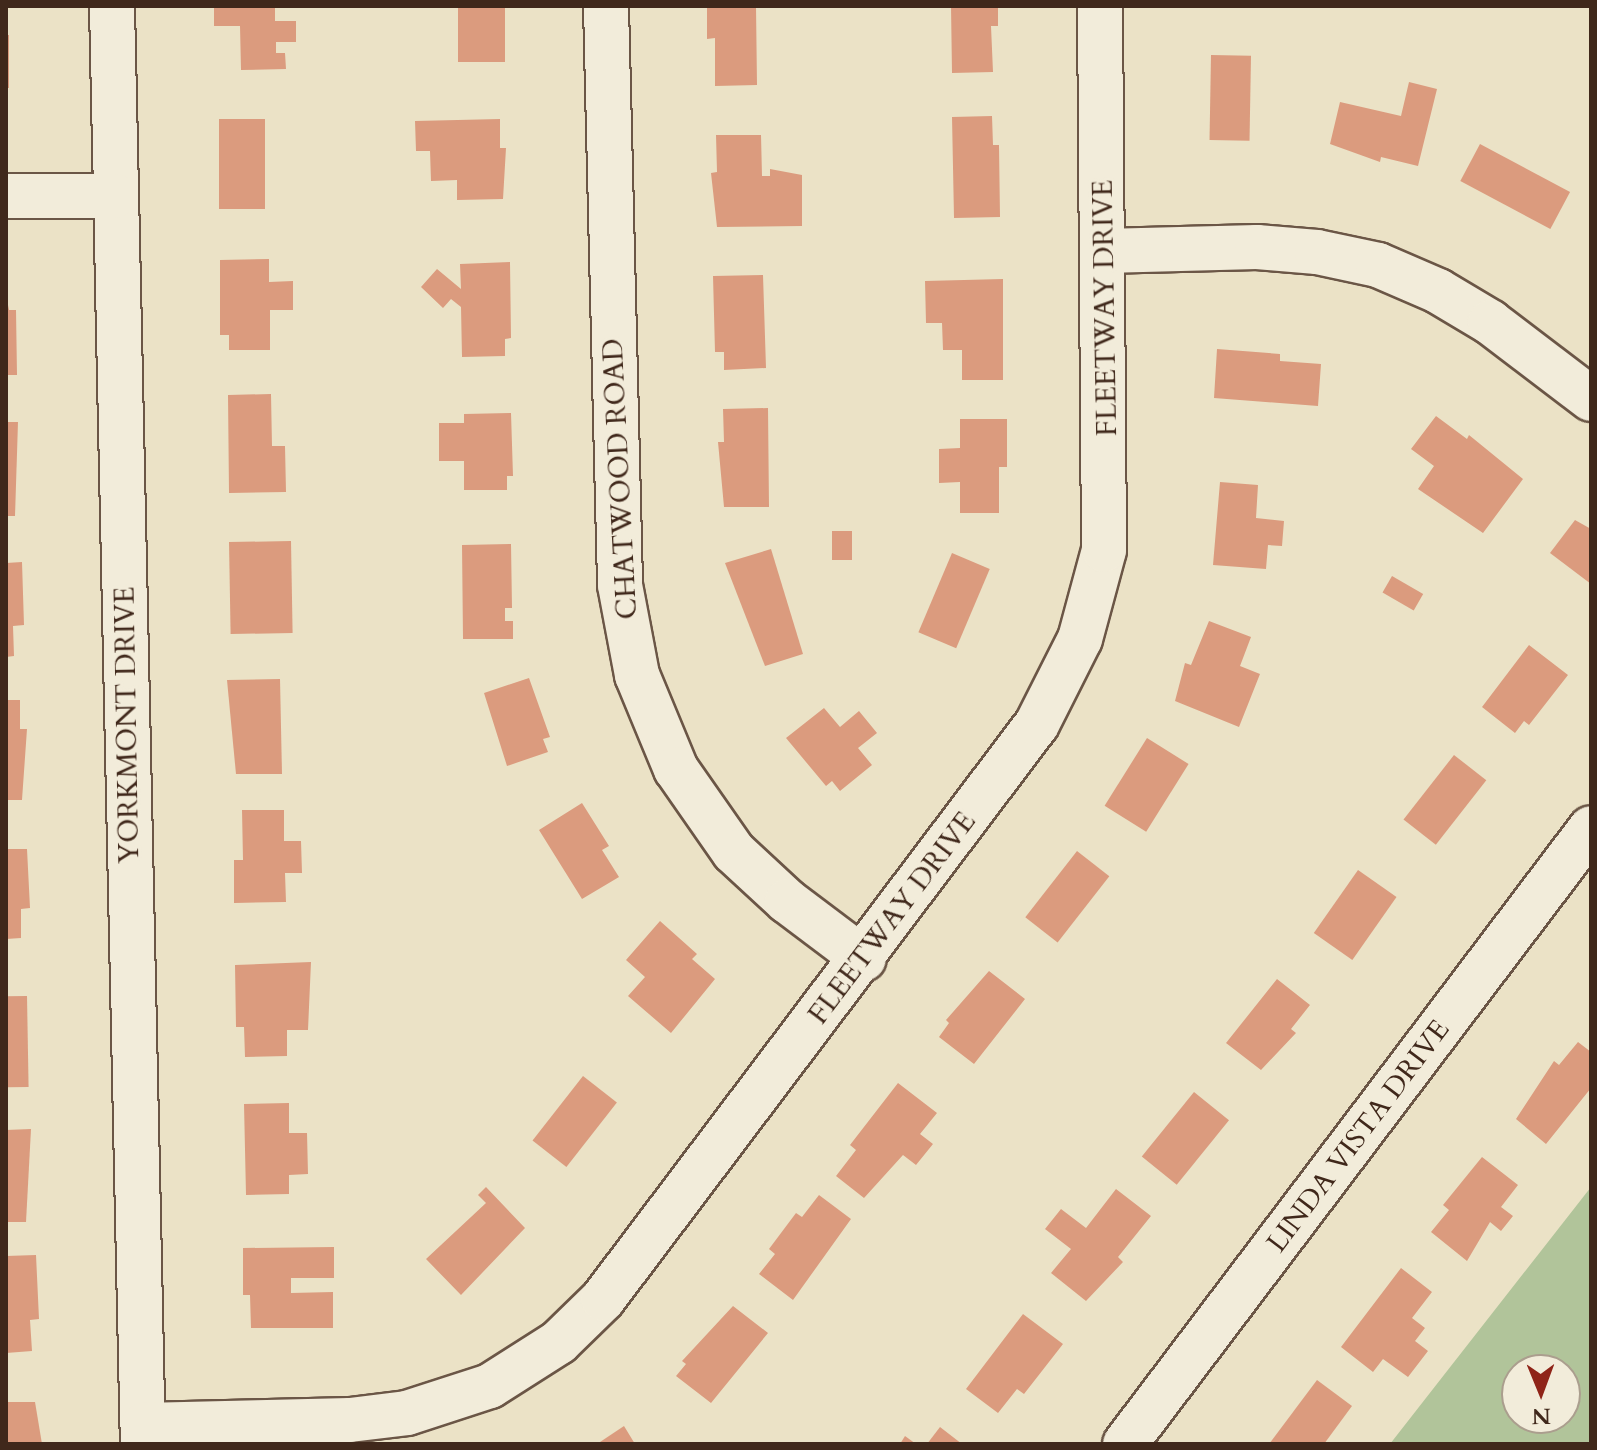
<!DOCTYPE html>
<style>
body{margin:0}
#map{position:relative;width:1597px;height:1450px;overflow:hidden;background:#ebe2c6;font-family:Cardo,serif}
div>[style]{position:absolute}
.green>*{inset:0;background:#b1c49a}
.building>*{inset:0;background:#db9b7e;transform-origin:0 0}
.roads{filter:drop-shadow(2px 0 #6b5646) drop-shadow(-2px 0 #6b5646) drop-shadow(0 2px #6b5646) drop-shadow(0 -2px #6b5646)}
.minor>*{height:44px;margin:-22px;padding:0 22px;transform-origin:22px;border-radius:22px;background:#f2ecda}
span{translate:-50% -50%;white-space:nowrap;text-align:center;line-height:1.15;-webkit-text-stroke:6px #f2ecda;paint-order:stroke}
.street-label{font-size:28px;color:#40281b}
.frame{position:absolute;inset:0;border:8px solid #40281b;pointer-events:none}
.north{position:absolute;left:1501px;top:1354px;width:80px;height:80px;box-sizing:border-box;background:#f2ecda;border:2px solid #ab9e8e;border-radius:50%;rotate:179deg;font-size:22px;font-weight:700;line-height:32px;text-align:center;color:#40281b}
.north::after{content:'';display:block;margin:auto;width:28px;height:36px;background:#8f2418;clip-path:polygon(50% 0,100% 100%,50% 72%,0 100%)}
</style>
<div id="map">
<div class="green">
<div style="clip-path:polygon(evenodd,1591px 1187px,1591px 1444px,1390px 1444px,1591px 1187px,1517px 1370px,1565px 1370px,1565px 1418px,1517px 1418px,1517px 1370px)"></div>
</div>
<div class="building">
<div style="clip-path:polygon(214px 6px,275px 6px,275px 21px,296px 21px,296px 42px,276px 42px,276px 53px,285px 53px,286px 69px,241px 70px,240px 26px,214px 26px)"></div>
<div style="left:458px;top:6px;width:47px;height:56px"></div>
<div style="clip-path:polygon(707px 6px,756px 6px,757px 85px,715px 86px,715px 38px,707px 39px)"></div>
<div style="clip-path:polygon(951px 6px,998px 6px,998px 26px,991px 26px,993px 72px,952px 73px)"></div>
<div style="left:6px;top:35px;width:3px;height:53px"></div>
<div style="left:1211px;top:55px;width:40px;height:85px;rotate:1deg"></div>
<div style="clip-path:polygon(1409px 82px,1437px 89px,1418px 166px,1381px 157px,1380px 162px,1330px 144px,1340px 102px,1401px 116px)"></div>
<div style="clip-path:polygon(992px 116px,993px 145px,999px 145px,1000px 217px,954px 218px,952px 117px)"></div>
<div style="left:219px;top:119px;width:46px;height:90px"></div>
<div style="clip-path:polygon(500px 119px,500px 148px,506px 148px,503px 199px,457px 200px,457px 180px,431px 181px,430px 151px,416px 151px,415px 121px)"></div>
<div style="clip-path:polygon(716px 135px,761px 135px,762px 176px,770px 176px,770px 169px,802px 175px,802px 226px,717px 227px,711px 173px,717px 172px)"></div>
<div style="left:1480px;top:144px;width:102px;height:42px;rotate:28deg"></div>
<div style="clip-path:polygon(269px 259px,269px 282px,293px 281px,293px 310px,270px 310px,270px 350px,229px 350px,229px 335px,220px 335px,220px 260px)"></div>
<div style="clip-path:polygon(510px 262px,511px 338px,505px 339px,505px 356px,462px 357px,461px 307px,451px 299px,443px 308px,421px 287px,437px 269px,461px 289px,460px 264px)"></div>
<div style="clip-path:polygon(763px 275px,766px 368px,724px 370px,724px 352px,715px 352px,713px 276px)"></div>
<div style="clip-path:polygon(1003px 279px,1003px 380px,962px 380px,962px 350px,943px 350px,942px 323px,926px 323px,925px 281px)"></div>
<div style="clip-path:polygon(6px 295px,9px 310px,16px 310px,17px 375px,6px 375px)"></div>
<div style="clip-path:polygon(1217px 349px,1280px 354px,1280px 361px,1321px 364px,1318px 406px,1214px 398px)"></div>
<div style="clip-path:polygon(271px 394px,272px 446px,285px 446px,286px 492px,229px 493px,228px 395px)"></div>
<div style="clip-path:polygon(768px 408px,769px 507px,724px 507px,718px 442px,724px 442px,723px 409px)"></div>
<div style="clip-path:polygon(511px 413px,513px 476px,507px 476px,507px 490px,464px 490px,464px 461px,439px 461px,439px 423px,464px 423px,464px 414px)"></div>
<div style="clip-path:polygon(1436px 416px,1467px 439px,1469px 435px,1523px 479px,1483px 533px,1418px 489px,1434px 466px,1411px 449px)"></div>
<div style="clip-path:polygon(960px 419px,1007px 419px,1007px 467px,999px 467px,999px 513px,960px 513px,960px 482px,939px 483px,939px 449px,960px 448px)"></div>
<div style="clip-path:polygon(6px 422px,18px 422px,15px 516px,6px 516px)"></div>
<div style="clip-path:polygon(1220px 482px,1258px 485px,1256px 518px,1284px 521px,1282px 546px,1268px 545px,1266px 569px,1213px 565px)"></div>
<div style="clip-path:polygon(1575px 520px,1591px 529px,1591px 584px,1550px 553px)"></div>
<div style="left:832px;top:531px;width:20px;height:29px"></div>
<div style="left:291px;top:541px;width:92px;height:62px;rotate:89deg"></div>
<div style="clip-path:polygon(511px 544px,512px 608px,505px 608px,505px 621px,513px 621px,513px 639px,463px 639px,462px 545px)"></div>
<div style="clip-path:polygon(771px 549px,803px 654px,765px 666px,725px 563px)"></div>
<div style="left:952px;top:553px;width:41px;height:86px;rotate:23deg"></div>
<div style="clip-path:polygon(22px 562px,24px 625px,13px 626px,14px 656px,6px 657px,6px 563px)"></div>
<div style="left:1392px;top:576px;width:36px;height:19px;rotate:30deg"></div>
<div style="clip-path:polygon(1209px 621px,1251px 637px,1240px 666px,1260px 674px,1239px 727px,1175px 701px,1185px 663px,1191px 665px)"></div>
<div style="clip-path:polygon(1529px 645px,1568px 675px,1529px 725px,1524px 721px,1515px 733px,1482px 707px)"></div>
<div style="clip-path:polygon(529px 678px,550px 737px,543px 739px,548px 752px,507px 766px,484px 693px)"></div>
<div style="clip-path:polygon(280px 679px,282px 774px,236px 774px,227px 680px)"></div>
<div style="clip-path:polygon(6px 700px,20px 700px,20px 729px,27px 729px,22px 800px,6px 800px)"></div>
<div style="clip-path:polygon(824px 708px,840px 727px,859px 711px,877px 733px,858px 748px,872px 765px,840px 791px,832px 781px,826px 786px,786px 738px)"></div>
<div style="left:1147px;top:738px;width:49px;height:80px;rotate:32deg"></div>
<div style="left:1454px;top:755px;width:41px;height:82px;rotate:38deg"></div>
<div style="clip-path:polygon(582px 803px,609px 846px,602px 850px,619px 877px,582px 899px,539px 830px)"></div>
<div style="clip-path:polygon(242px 810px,284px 810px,284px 841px,301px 841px,302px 873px,285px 873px,286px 902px,234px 903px,234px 860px,243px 860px)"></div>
<div style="clip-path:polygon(6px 849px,27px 849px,30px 908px,21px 909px,21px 938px,6px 939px)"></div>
<div style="left:1077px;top:851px;width:41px;height:84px;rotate:38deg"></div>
<div style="left:1358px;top:870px;width:47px;height:77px;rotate:35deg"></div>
<div style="clip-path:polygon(660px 921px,697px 954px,692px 959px,715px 979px,671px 1033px,628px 996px,645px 977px,626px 960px)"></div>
<div style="clip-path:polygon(311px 962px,308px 1030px,287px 1030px,287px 1056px,245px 1057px,244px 1027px,236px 1027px,235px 965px)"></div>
<div style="clip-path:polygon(989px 971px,1025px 999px,974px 1064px,939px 1037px,949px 1023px,946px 1020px)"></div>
<div style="clip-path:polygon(1277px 979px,1310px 1005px,1291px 1029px,1296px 1033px,1261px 1070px,1226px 1043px)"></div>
<div style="left:27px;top:996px;width:91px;height:21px;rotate:89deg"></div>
<div style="clip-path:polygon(1578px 1042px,1591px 1052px,1591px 1088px,1546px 1144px,1516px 1119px,1554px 1061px,1559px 1065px)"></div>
<div style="left:583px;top:1076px;width:43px;height:82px;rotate:38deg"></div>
<div style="clip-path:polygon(898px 1083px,937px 1113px,920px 1134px,933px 1144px,916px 1165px,903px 1155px,864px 1198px,836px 1176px,856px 1150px,850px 1145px)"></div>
<div style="left:1194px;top:1092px;width:45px;height:83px;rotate:39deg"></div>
<div style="clip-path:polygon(289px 1103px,289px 1133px,307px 1133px,308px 1174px,289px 1175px,289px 1194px,246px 1195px,244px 1104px)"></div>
<div style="clip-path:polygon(31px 1129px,26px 1222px,6px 1222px,6px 1130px)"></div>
<div style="clip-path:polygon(1482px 1157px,1518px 1185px,1501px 1207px,1513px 1216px,1501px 1231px,1490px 1222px,1467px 1261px,1431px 1232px,1449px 1210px,1443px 1205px)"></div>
<div style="clip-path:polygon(486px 1187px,525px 1228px,461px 1295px,426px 1259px,486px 1203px,478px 1195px)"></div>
<div style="clip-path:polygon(1116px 1189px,1151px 1216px,1118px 1257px,1123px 1262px,1086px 1301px,1051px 1273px,1071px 1249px,1045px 1229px,1061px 1209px,1086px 1228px)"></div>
<div style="clip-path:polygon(819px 1195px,851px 1219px,793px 1300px,759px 1274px,775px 1254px,769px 1249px,796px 1213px,802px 1217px)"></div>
<div style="clip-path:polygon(334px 1247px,334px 1278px,291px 1278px,291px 1293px,333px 1292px,333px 1328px,251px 1328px,250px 1295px,243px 1295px,243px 1248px)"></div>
<div style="clip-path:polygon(36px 1255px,39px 1319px,30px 1320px,32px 1351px,6px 1353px,6px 1256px)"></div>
<div style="clip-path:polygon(1401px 1268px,1432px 1292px,1412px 1318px,1425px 1328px,1415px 1341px,1428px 1351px,1408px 1377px,1383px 1359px,1373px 1372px,1341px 1347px)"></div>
<div style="clip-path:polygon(733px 1306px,768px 1333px,711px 1403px,676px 1376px,686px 1364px,682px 1361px)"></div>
<div style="clip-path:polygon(1023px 1314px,1063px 1344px,1024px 1394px,1017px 1389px,998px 1413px,966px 1389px)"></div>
<div style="clip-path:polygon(1317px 1380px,1352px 1406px,1324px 1444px,1269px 1444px)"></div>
<div style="clip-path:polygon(6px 1402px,35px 1402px,42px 1444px,6px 1444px)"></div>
<div style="clip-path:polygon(624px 1426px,635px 1444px,589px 1444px,597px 1444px)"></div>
<div style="clip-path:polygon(940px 1427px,962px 1444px,927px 1444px)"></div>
<div style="clip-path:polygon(905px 1436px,916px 1444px,900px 1444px)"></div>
</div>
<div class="roads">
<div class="minor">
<div style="left:112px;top:6px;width:1438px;rotate:88.77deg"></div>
<div style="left:606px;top:6px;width:579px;rotate:88.61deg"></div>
<div style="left:620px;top:585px;width:92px;rotate:79.3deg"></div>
<div style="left:637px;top:675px;width:102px;rotate:67.5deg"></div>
<div style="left:676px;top:769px;width:101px;rotate:55.1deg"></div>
<div style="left:734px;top:852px;width:72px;rotate:42.8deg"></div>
<div style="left:787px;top:901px;width:96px;rotate:37deg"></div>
<div style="left:6px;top:196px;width:109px"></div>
<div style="left:1104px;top:251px;width:153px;rotate:-1.5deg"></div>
<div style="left:1257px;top:247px;width:60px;rotate:4.8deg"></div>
<div style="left:1317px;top:252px;width:62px;rotate:12deg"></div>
<div style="left:1378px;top:265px;width:65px;rotate:23.4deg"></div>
<div style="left:1438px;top:291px;width:61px;rotate:30.8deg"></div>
<div style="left:1490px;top:322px;width:127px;rotate:37.3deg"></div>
<div style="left:143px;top:1425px;width:207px;rotate:-1.4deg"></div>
<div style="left:350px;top:1420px;width:57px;rotate:-7deg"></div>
<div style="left:407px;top:1413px;width:87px;rotate:-18deg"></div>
<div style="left:490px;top:1386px;width:82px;rotate:-32.5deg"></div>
<div style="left:559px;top:1342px;width:62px;rotate:-44.3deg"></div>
<div style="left:603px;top:1299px;width:720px;rotate:-52.96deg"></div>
<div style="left:1037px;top:724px;width:95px;rotate:-63.2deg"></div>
<div style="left:1080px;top:639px;width:92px;rotate:-74.9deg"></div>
<div style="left:1104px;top:550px;width:544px;rotate:-90.42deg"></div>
<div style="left:1125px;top:1444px;width:772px;rotate:-52.89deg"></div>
</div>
</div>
<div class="street-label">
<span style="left:1105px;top:308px;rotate:-91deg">FLEETWAY DRIVE</span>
<span style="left:620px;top:479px;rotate:-93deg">CHATWOOD ROAD</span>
<span style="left:127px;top:725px;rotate:-91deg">YORKMONT DRIVE</span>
<span style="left:892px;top:918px;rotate:-53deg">FLEETWAY DRIVE</span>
<span style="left:1358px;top:1136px;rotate:-53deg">LINDA VISTA DRIVE</span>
</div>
<div class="frame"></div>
<div class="north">N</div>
</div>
